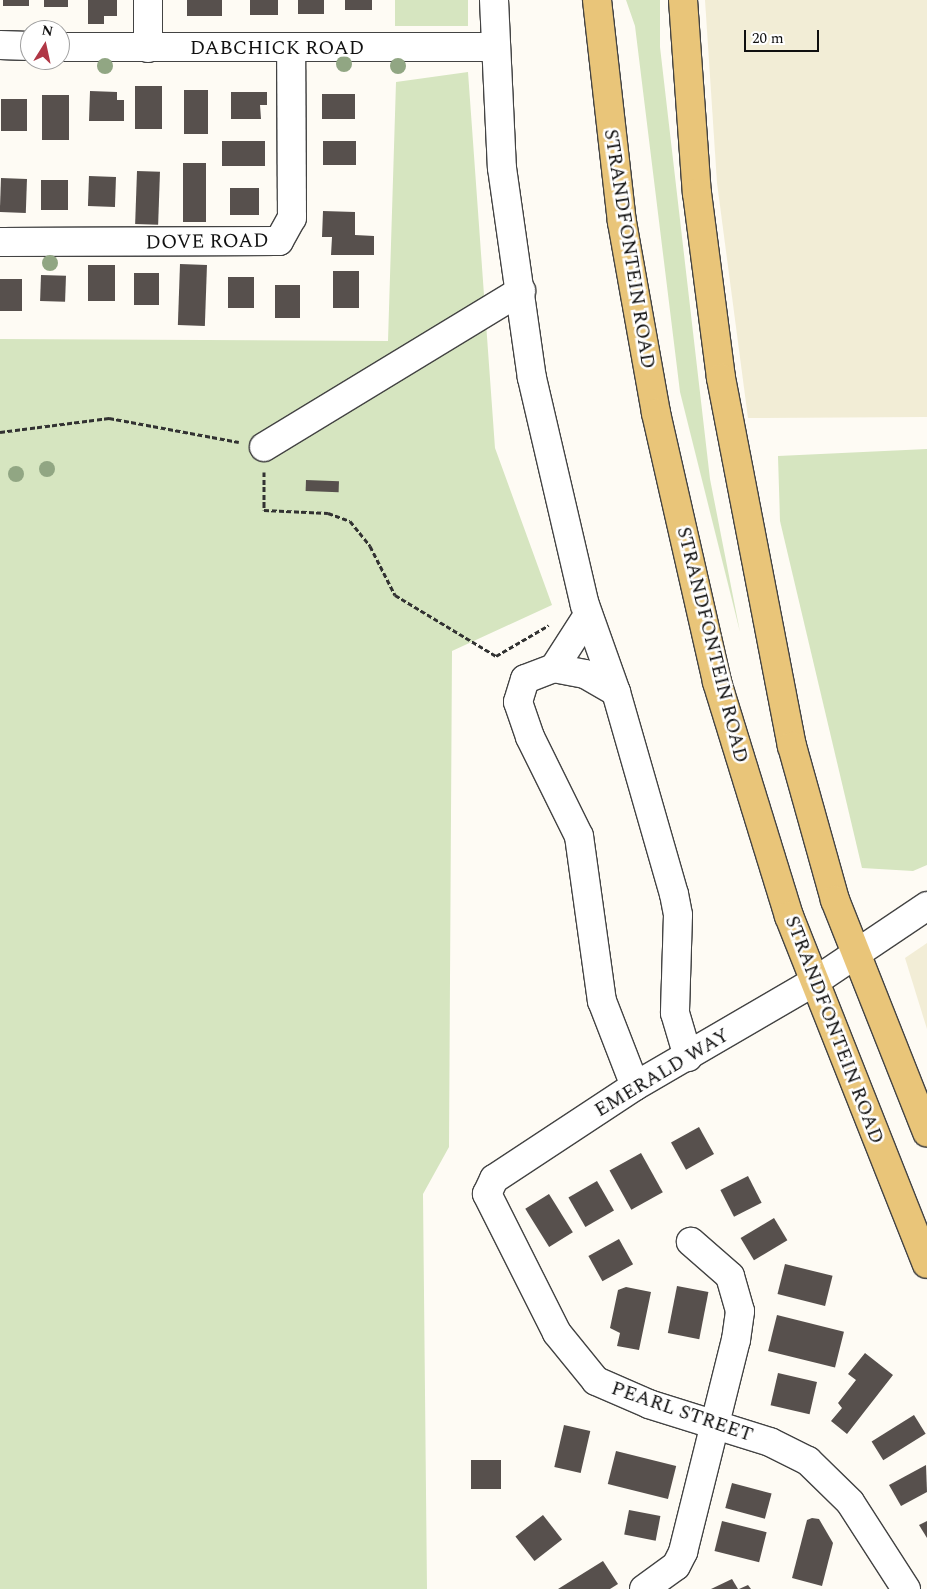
<!DOCTYPE html>
<style>
body{margin:0}
#map{position:relative;width:927px;height:1589px;overflow:hidden;background:#fefbf4;font-family:Spectral,serif}
div>[style]{position:absolute}
.farmland>*{inset:0;background:#f2edd6}
.green>*{inset:0;background:#d6e5c0;transform-origin:0 0}
.building>*{inset:0;background:#57504d;transform-origin:0 0}
.path>*{height:3px;margin-top:-1.5px;transform-origin:0;background:repeating-linear-gradient(90deg,#323232 0 5px,transparent 0 7.5px)}
.roads{filter:drop-shadow(1px 0 #434343) drop-shadow(-1px 0 #434343) drop-shadow(0 1px #434343) drop-shadow(0 -1px #434343)}
.minor>*{height:28px;margin:-14px;padding:0 14px;transform-origin:14px;border-radius:14px;background:#fff}
.major>*{height:28px;margin:-14px;padding:0 14px;transform-origin:14px;border-radius:14px;background:#e9c579}
.trees>*{width:16px;height:16px;margin:-8px;border-radius:50%;background:#91a683}
span{translate:-50% -50%;white-space:nowrap;text-align:center;line-height:1.15;-webkit-text-stroke:5px #fff;paint-order:stroke}
.street-label{font-size:20px;color:#101010}
.north{position:absolute;left:20px;top:20px;width:50px;height:50px;box-sizing:border-box;background:#fff;border:1px solid #9f9f9f;border-radius:50%;rotate:10deg;font-size:14px;font-weight:700;line-height:20px;text-align:center;color:#101010}
.north::after{content:'';display:block;margin:auto;width:18px;height:22px;background:#b03746;clip-path:polygon(50% 0,100% 100%,50% 72%,0 100%)}
.scale{position:absolute;left:744px;top:30px;width:75px;height:22px;box-sizing:border-box;border:2px solid #101010;border-top:0;padding-left:6px;font-size:15px;line-height:18px;white-space:nowrap;color:#101010;-webkit-text-stroke:4px #fff;paint-order:stroke}
</style>
<div id="map">
<div class="farmland">
<div style="clip-path:polygon(705px 0,927px 0,927px 417px,748px 418px,717px 183px)"></div>
<div style="clip-path:polygon(927px 943px,927px 1029px,905px 958px)"></div>
</div>
<div class="green">
<div style="left:395px;top:0;width:73px;height:26px"></div>
<div style="clip-path:polygon(626px 0,660px 0,660px 47px,710px 479px,740px 632px,680px 392px,635px 26px)"></div>
<div style="clip-path:polygon(468px 72px,495px 448px,552px 605px,452px 651px,449px 1147px,423px 1194px,427px 1589px,0 1589px,0 339px,388px 341px,396px 82px)"></div>
<div style="clip-path:polygon(927px 449px,927px 865px,913px 871px,862px 868px,780px 521px,778px 456px)"></div>
</div>
<div class="building">
<div style="left:3px;top:0;width:26px;height:6px"></div>
<div style="left:44px;top:0;width:24px;height:7px"></div>
<div style="clip-path:polygon(88px 0,117px 0,117px 16px,104px 16px,104px 24px,88px 24px)"></div>
<div style="left:187px;top:0;width:35px;height:16px"></div>
<div style="left:250px;top:0;width:28px;height:15px"></div>
<div style="left:298px;top:0;width:26px;height:14px"></div>
<div style="left:345px;top:0;width:27px;height:10px"></div>
<div style="left:135px;top:86px;width:27px;height:43px"></div>
<div style="left:184px;top:90px;width:24px;height:44px"></div>
<div style="clip-path:polygon(90px 91px,117px 92px,117px 100px,124px 100px,124px 121px,89px 121px)"></div>
<div style="clip-path:polygon(231px 92px,267px 92px,267px 105px,260px 105px,261px 119px,231px 119px)"></div>
<div style="left:322px;top:94px;width:33px;height:25px"></div>
<div style="left:42px;top:95px;width:27px;height:45px"></div>
<div style="left:1px;top:99px;width:26px;height:32px"></div>
<div style="left:222px;top:141px;width:43px;height:25px"></div>
<div style="left:323px;top:141px;width:33px;height:24px"></div>
<div style="left:183px;top:163px;width:23px;height:59px"></div>
<div style="left:137px;top:171px;width:23px;height:53px;rotate:2deg"></div>
<div style="left:89px;top:176px;width:27px;height:30px;rotate:2deg"></div>
<div style="left:1px;top:178px;width:26px;height:34px;rotate:2deg"></div>
<div style="left:41px;top:180px;width:27px;height:30px"></div>
<div style="left:230px;top:188px;width:29px;height:27px"></div>
<div style="clip-path:polygon(323px 211px,355px 212px,355px 235px,374px 236px,374px 255px,331px 255px,332px 237px,322px 237px)"></div>
<div style="left:180px;top:264px;width:27px;height:61px;rotate:2deg"></div>
<div style="left:88px;top:265px;width:27px;height:36px"></div>
<div style="left:333px;top:271px;width:26px;height:37px"></div>
<div style="left:134px;top:273px;width:25px;height:32px"></div>
<div style="left:41px;top:275px;width:25px;height:26px;rotate:2deg"></div>
<div style="left:228px;top:277px;width:26px;height:31px"></div>
<div style="left:0;top:279px;width:22px;height:32px"></div>
<div style="left:275px;top:285px;width:25px;height:33px"></div>
<div style="left:306px;top:480px;width:33px;height:11px;rotate:2deg"></div>
<div style="left:699px;top:1127px;width:31px;height:32px;rotate:61deg"></div>
<div style="left:641px;top:1153px;width:45px;height:36px;rotate:61deg"></div>
<div style="left:748px;top:1176px;width:30px;height:31px;rotate:63deg"></div>
<div style="left:597px;top:1181px;width:34px;height:33px;rotate:60deg"></div>
<div style="left:549px;top:1194px;width:45px;height:28px;rotate:58deg"></div>
<div style="left:774px;top:1218px;width:26px;height:39px;rotate:59deg"></div>
<div style="left:619px;top:1239px;width:29px;height:35px;rotate:61deg"></div>
<div style="left:785px;top:1264px;width:49px;height:31px;rotate:14deg"></div>
<div style="left:677px;top:1286px;width:32px;height:48px;rotate:11deg"></div>
<div style="clip-path:polygon(626px 1287px,651px 1292px,639px 1350px,617px 1346px,620px 1333px,610px 1328px,618px 1290px)"></div>
<div style="left:777px;top:1315px;width:69px;height:37px;rotate:14deg"></div>
<div style="clip-path:polygon(865px 1353px,893px 1375px,847px 1434px,831px 1421px,842px 1408px,838px 1403px,856px 1380px,848px 1374px)"></div>
<div style="left:778px;top:1373px;width:40px;height:33px;rotate:13deg"></div>
<div style="left:914px;top:1415px;width:22px;height:50px;rotate:58deg"></div>
<div style="left:564px;top:1425px;width:27px;height:43px;rotate:13deg"></div>
<div style="left:616px;top:1451px;width:62px;height:34px;rotate:14deg"></div>
<div style="left:471px;top:1460px;width:30px;height:29px"></div>
<div style="clip-path:polygon(926px 1465px,927px 1492px,901px 1506px,889px 1485px)"></div>
<div style="left:732px;top:1483px;width:41px;height:26px;rotate:15deg"></div>
<div style="left:629px;top:1510px;width:32px;height:25px;rotate:11deg"></div>
<div style="left:543px;top:1515px;width:31px;height:35px;rotate:52deg"></div>
<div style="clip-path:polygon(812px 1518px,819px 1519px,833px 1543px,822px 1586px,792px 1578px,807px 1520px)"></div>
<div style="left:722px;top:1521px;width:46px;height:31px;rotate:14deg"></div>
<div style="clip-path:polygon(927px 1521px,927px 1538px,919px 1525px)"></div>
<div style="clip-path:polygon(603px 1561px,618px 1584px,610px 1589px,558px 1589px)"></div>
<div style="clip-path:polygon(732px 1579px,738px 1589px,711px 1589px)"></div>
<div style="clip-path:polygon(748px 1585px,751px 1589px,739px 1589px)"></div>
</div>
<div class="path">
<div style="left:0;top:432px;width:110px;rotate:-7.3deg"></div>
<div style="left:109px;top:418px;width:132px;rotate:10.5deg"></div>
<div style="left:264px;top:472px;width:38px;rotate:90deg"></div>
<div style="left:264px;top:510px;width:64px;rotate:2.7deg"></div>
<div style="left:328px;top:513px;width:23px;rotate:20deg"></div>
<div style="left:350px;top:521px;width:32px;rotate:51deg"></div>
<div style="left:370px;top:546px;width:55px;rotate:63deg"></div>
<div style="left:395px;top:595px;width:118px;rotate:31.1deg"></div>
<div style="left:496px;top:656px;width:61px;rotate:-30.3deg"></div>
</div>
<div class="roads">
<div class="minor">
<div style="left:148px;top:0;width:48px;rotate:90deg"></div>
<div style="left:494px;top:0;width:168px;rotate:87.3deg"></div>
<div style="left:502px;top:168px;width:212px;rotate:81.9deg"></div>
<div style="left:532px;top:378px;width:233px;rotate:76.9deg"></div>
<div style="left:585px;top:605px;width:92px;rotate:70.4deg"></div>
<div style="left:616px;top:692px;width:210px;rotate:74deg"></div>
<div style="left:674px;top:894px;width:21px;rotate:79deg"></div>
<div style="left:678px;top:915px;width:98px;rotate:91.8deg"></div>
<div style="left:675px;top:1013px;width:46px;rotate:73.5deg"></div>
<div style="left:0;top:45px;width:30px;rotate:2deg"></div>
<div style="left:60px;top:47px;width:433px"></div>
<div style="left:0;top:242px;width:279px;rotate:-0.2deg"></div>
<div style="left:279px;top:241px;width:26px;rotate:-61deg"></div>
<div style="left:292px;top:218px;width:169px;rotate:-90.3deg"></div>
<div style="left:264px;top:447px;width:301px;rotate:-31.3deg"></div>
<div style="left:554px;top:668px;width:63px;rotate:-57.3deg"></div>
<div style="left:616px;top:692px;width:36px;rotate:-150deg"></div>
<div style="left:585px;top:674px;width:32px;rotate:-169deg"></div>
<div style="left:554px;top:668px;width:31px;rotate:159deg"></div>
<div style="left:525px;top:679px;width:24px;rotate:107deg"></div>
<div style="left:518px;top:702px;width:37px;rotate:71deg"></div>
<div style="left:530px;top:737px;width:110px;rotate:63.7deg"></div>
<div style="left:579px;top:836px;width:167px;rotate:82.1deg"></div>
<div style="left:602px;top:1001px;width:91px;rotate:68.8deg"></div>
<div style="left:644px;top:1589px;width:39px;rotate:-36deg"></div>
<div style="left:676px;top:1566px;width:16px;rotate:-63deg"></div>
<div style="left:683px;top:1552px;width:219px;rotate:-76deg"></div>
<div style="left:736px;top:1340px;width:29px;rotate:-82deg"></div>
<div style="left:740px;top:1311px;width:36px;rotate:-106deg"></div>
<div style="left:730px;top:1276px;width:52px;rotate:-138.9deg"></div>
<div style="left:906px;top:1589px;width:103px;rotate:-122.8deg"></div>
<div style="left:850px;top:1502px;width:59px;rotate:-135.7deg"></div>
<div style="left:808px;top:1461px;width:42px;rotate:-153.4deg"></div>
<div style="left:770px;top:1442px;width:127px;rotate:-162.6deg"></div>
<div style="left:649px;top:1404px;width:58px;rotate:-156.5deg"></div>
<div style="left:596px;top:1381px;width:62px;rotate:-129.1deg"></div>
<div style="left:557px;top:1333px;width:156px;rotate:-116.7deg"></div>
<div style="left:487px;top:1194px;width:17px;rotate:-65deg"></div>
<div style="left:494px;top:1179px;width:169px;rotate:-33.4deg"></div>
<div style="left:635px;top:1086px;width:207px;rotate:-30.2deg"></div>
<div style="left:814px;top:982px;width:136px;rotate:-33.9deg"></div>
</div>
<div class="major">
<div style="left:597px;top:0;width:223px;rotate:83.6deg"></div>
<div style="left:622px;top:222px;width:194px;rotate:79.9deg"></div>
<div style="left:656px;top:413px;width:276px;rotate:77.2deg"></div>
<div style="left:717px;top:682px;width:245px;rotate:72.9deg"></div>
<div style="left:789px;top:916px;width:374px;rotate:68.4deg"></div>
<div style="left:683px;top:0;width:194px;rotate:85.9deg"></div>
<div style="left:697px;top:193px;width:187px;rotate:82.6deg"></div>
<div style="left:721px;top:378px;width:375px;rotate:79.1deg"></div>
<div style="left:792px;top:746px;width:160px;rotate:74.4deg"></div>
<div style="left:835px;top:900px;width:250px;rotate:68.4deg"></div>
</div>
</div>
<div class="trees">
<div style="left:344px;top:64px"></div>
<div style="left:105px;top:66px"></div>
<div style="left:398px;top:66px"></div>
<div style="left:50px;top:263px"></div>
<div style="left:47px;top:469px"></div>
<div style="left:16px;top:474px"></div>
</div>
<div class="street-label">
<span style="left:277px;top:48px">DABCHICK ROAD</span>
<span style="left:207px;top:242px;rotate:-1deg">DOVE ROAD</span>
<span style="left:629px;top:249px;rotate:81deg">STRANDFONTEIN ROAD</span>
<span style="left:712px;top:645px;rotate:76deg">STRANDFONTEIN ROAD</span>
<span style="left:834px;top:1030px;rotate:69deg">STRANDFONTEIN ROAD</span>
<span style="left:662px;top:1073px;rotate:-31deg">EMERALD WAY</span>
<span style="left:682px;top:1412px;rotate:19deg">PEARL STREET</span>
</div>
<div class="north">N</div>
<div class="scale">20 m</div>
</div>
